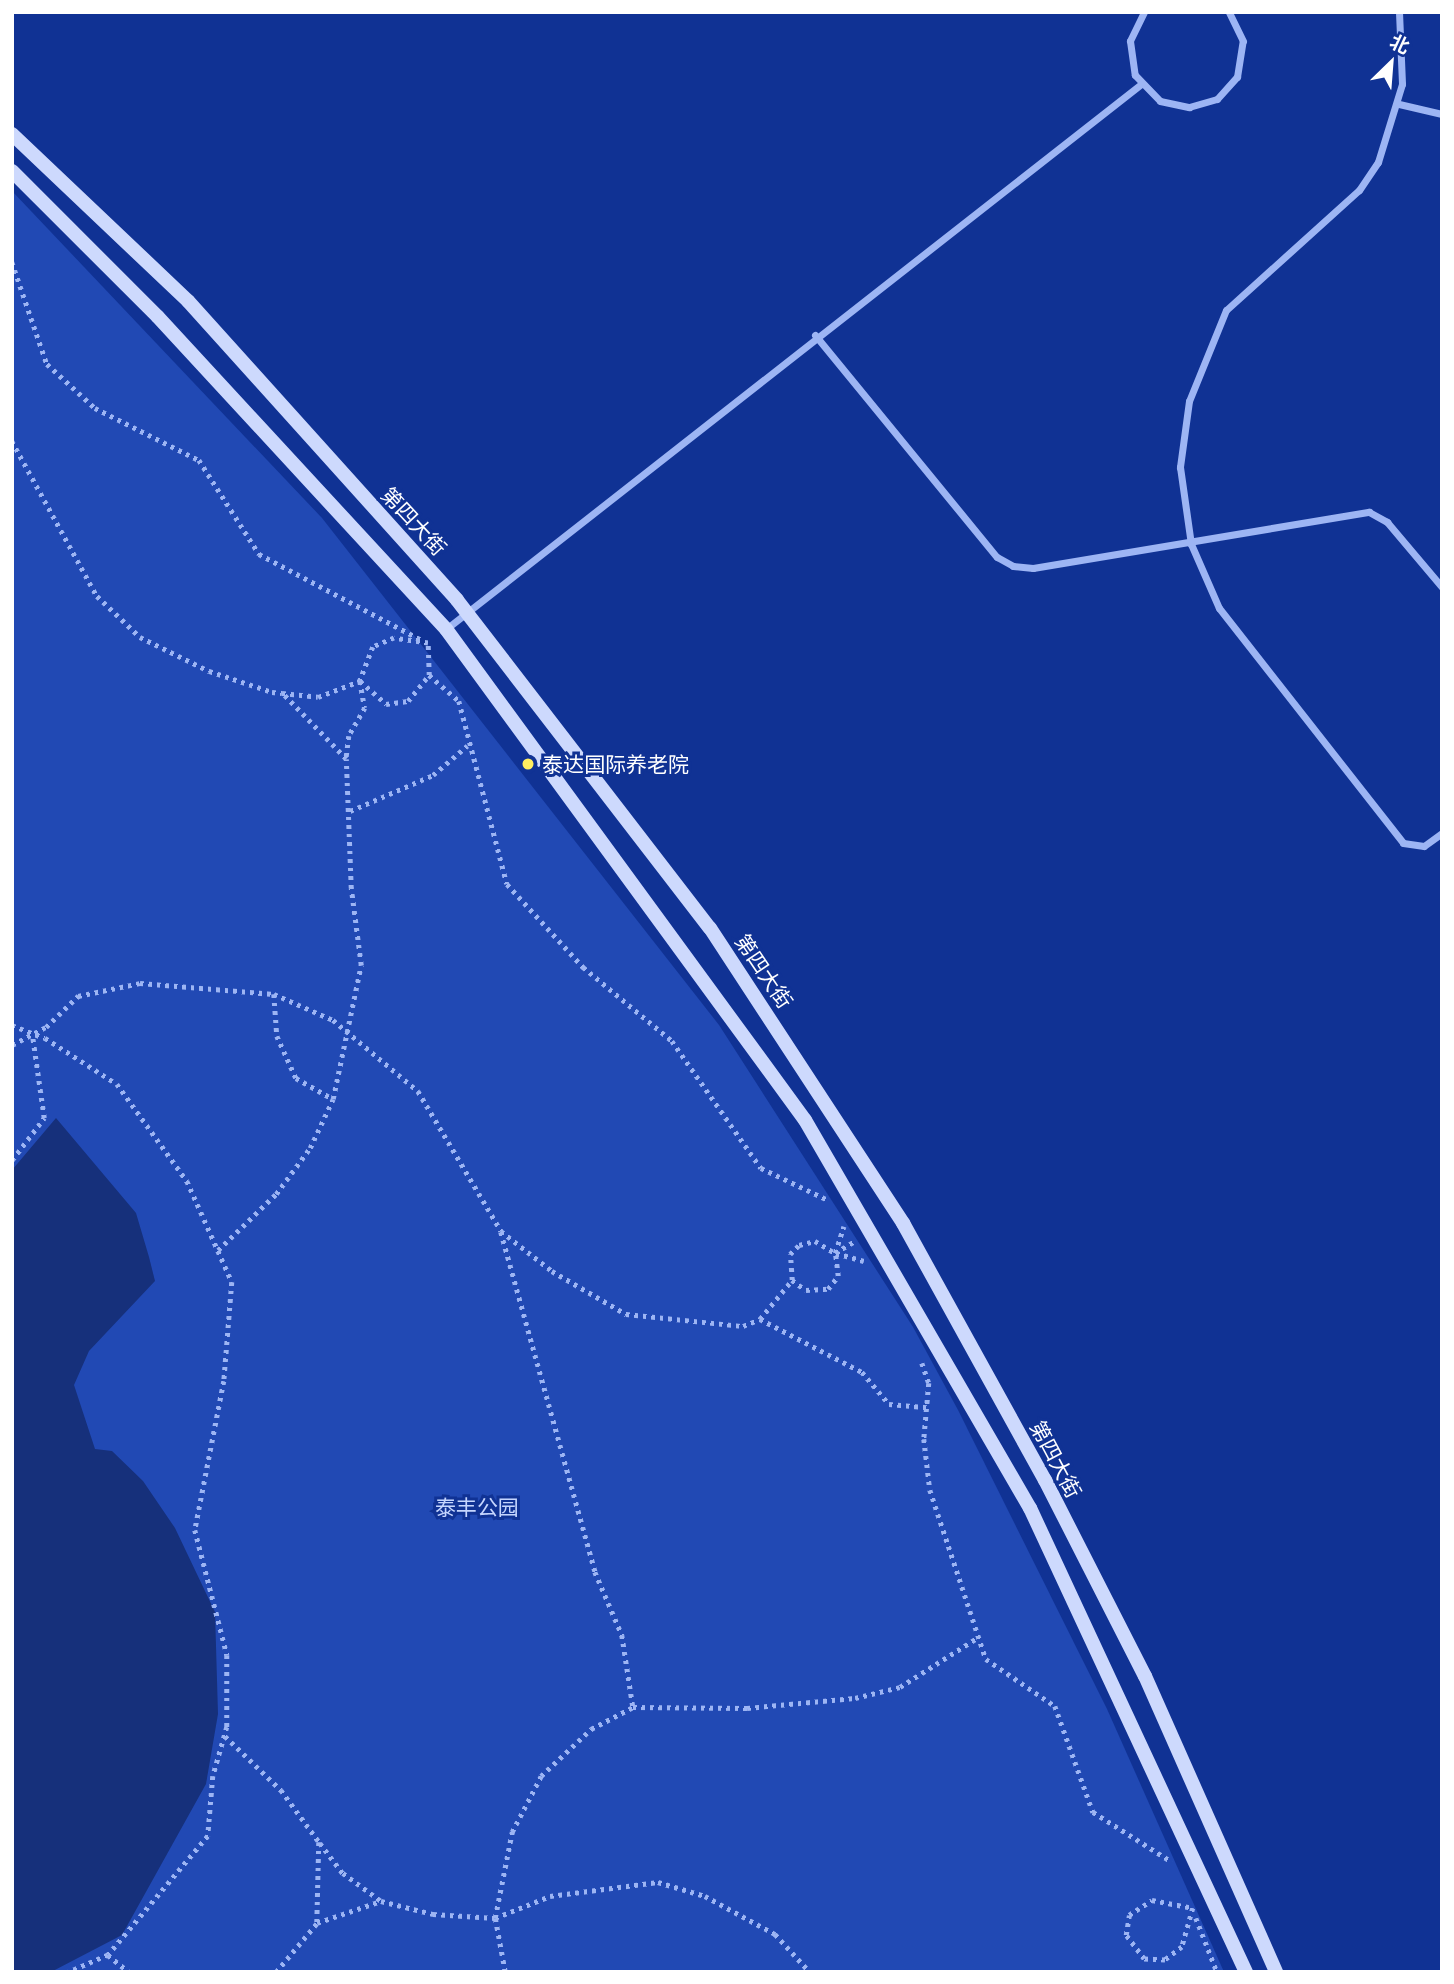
<!DOCTYPE html>
<meta charset="utf-8">
<style>
body{margin:0}
#map{position:relative;width:1454px;height:1984px;overflow:hidden;background:#103294;font-family:Manrope,"Noto Sans SC",sans-serif}
div>[style]{position:absolute}
.green>*{inset:0;background:#2149b4}
.water>*{inset:0;background:#16307b}
.path>*{height:4.5px;margin-top:-2.25px;transform-origin:0;background:repeating-linear-gradient(90deg,#9db5f4 0 3.5px,transparent 0 8.5px)}
.street>*{height:7px;margin:-3.5px;padding:0 3.5px;transform-origin:3.5px;border-radius:3.5px;background:#9db5f4}
.secondary>*{height:14px;margin:-7px;padding:0 7px;transform-origin:7px;border-radius:7px;background:#cdd9fd}
.dots>*{width:19px;height:19px;translate:-50% -50%;box-sizing:border-box;border:4px solid #103294;border-radius:50%}
span{translate:-50% -50%;white-space:nowrap;text-align:center;line-height:1.15;-webkit-text-stroke:6px #103294;paint-order:stroke}
.street-label{font-size:21px;color:#fff}
.poi-label{font-size:21px;color:#fff}
.left{translate:0 -50%;text-align:left}
.park-label{font-size:21px;color:#c5d5fe}
.frame{position:absolute;inset:0;border:14px solid #fff;pointer-events:none}
.north{position:absolute;left:1356px;top:28px;width:70px;height:70px;-webkit-text-stroke:5px #103294;paint-order:stroke;rotate:25deg;font-size:19px;font-weight:700;line-height:28px;text-align:center;color:#fff}
.north::after{content:'';display:block;margin:auto;width:24px;height:32px;background:#fff;clip-path:polygon(50% 0,100% 100%,50% 72%,0 100%)}
</style>
<div id="map">
<div class="green">
<div style="clip-path:polygon(12px 191px,322px 518px,719px 1025px,913px 1327px,958px 1410px,1107px 1709px,1224px 1972px,12px 1972px)"></div>
</div>
<div class="water">
<div style="clip-path:polygon(56px 1118px,136px 1213px,149px 1257px,155px 1281px,89px 1351px,74px 1385px,95px 1449px,112px 1451px,143px 1481px,175px 1528px,215px 1612px,218px 1714px,206px 1784px,122px 1935px,51px 1972px,12px 1972px,12px 1170px)"></div>
</div>
<div class="path">
<div style="left:12px;top:262px;width:108px;rotate:71.1deg"></div>
<div style="left:47px;top:364px;width:65px;rotate:42.5deg"></div>
<div style="left:95px;top:408px;width:116px;rotate:26.6deg"></div>
<div style="left:199px;top:460px;width:112px;rotate:57.4deg"></div>
<div style="left:259px;top:554px;width:186px;rotate:27.9deg"></div>
<div style="left:12px;top:441px;width:177px;rotate:61.3deg"></div>
<div style="left:97px;top:596px;width:59px;rotate:43.6deg"></div>
<div style="left:140px;top:637px;width:77px;rotate:26.2deg"></div>
<div style="left:209px;top:671px;width:66px;rotate:18.4deg"></div>
<div style="left:272px;top:692px;width:10px;rotate:6deg"></div>
<div style="left:282px;top:693px;width:36px;rotate:6deg"></div>
<div style="left:318px;top:697px;width:45px;rotate:-20.9deg"></div>
<div style="left:360px;top:681px;width:35px;rotate:41deg"></div>
<div style="left:386px;top:704px;width:22px;rotate:-8deg"></div>
<div style="left:408px;top:701px;width:33px;rotate:-51deg"></div>
<div style="left:429px;top:675px;width:32px;rotate:-92deg"></div>
<div style="left:428px;top:643px;width:34px;rotate:-172deg"></div>
<div style="left:394px;top:638px;width:23px;rotate:157deg"></div>
<div style="left:373px;top:647px;width:36px;rotate:111deg"></div>
<div style="left:360px;top:681px;width:27px;rotate:80deg"></div>
<div style="left:365px;top:708px;width:32px;rotate:120deg"></div>
<div style="left:349px;top:736px;width:23px;rotate:97deg"></div>
<div style="left:346px;top:759px;width:92px;rotate:-134.1deg"></div>
<div style="left:429px;top:675px;width:40px;rotate:41deg"></div>
<div style="left:459px;top:701px;width:189px;rotate:75.3deg"></div>
<div style="left:507px;top:884px;width:113px;rotate:47.5deg"></div>
<div style="left:583px;top:967px;width:116px;rotate:39.7deg"></div>
<div style="left:672px;top:1041px;width:155px;rotate:55deg"></div>
<div style="left:761px;top:1168px;width:72px;rotate:25.5deg"></div>
<div style="left:350px;top:811px;width:90px;rotate:-23.4deg"></div>
<div style="left:433px;top:775px;width:45px;rotate:-40.5deg"></div>
<div style="left:274px;top:994px;width:42px;rotate:85.9deg"></div>
<div style="left:277px;top:1036px;width:46px;rotate:65.7deg"></div>
<div style="left:296px;top:1078px;width:43px;rotate:29.6deg"></div>
<div style="left:333px;top:1099px;width:137px;rotate:-78.2deg"></div>
<div style="left:361px;top:965px;width:78px;rotate:-97.4deg"></div>
<div style="left:351px;top:888px;width:129px;rotate:-92.2deg"></div>
<div style="left:12px;top:1025px;width:35px;rotate:22deg"></div>
<div style="left:45px;top:1038px;width:85px;rotate:32.6deg"></div>
<div style="left:117px;top:1084px;width:120px;rotate:54.2deg"></div>
<div style="left:187px;top:1181px;width:111px;rotate:66deg"></div>
<div style="left:232px;top:1282px;width:99px;rotate:94.6deg"></div>
<div style="left:224px;top:1381px;width:152px;rotate:101deg"></div>
<div style="left:195px;top:1530px;width:129px;rotate:75.6deg"></div>
<div style="left:227px;top:1655px;width:72px;rotate:90deg"></div>
<div style="left:227px;top:1727px;width:51px;rotate:105.9deg"></div>
<div style="left:213px;top:1776px;width:60px;rotate:94.8deg"></div>
<div style="left:208px;top:1836px;width:155px;rotate:130deg"></div>
<div style="left:108px;top:1955px;width:43px;rotate:156.4deg"></div>
<div style="left:12px;top:1045px;width:38px;rotate:-28deg"></div>
<div style="left:46px;top:1027px;width:45px;rotate:-44.1deg"></div>
<div style="left:78px;top:996px;width:63px;rotate:-11.8deg"></div>
<div style="left:140px;top:983px;width:134px;rotate:4.7deg"></div>
<div style="left:274px;top:994px;width:64px;rotate:23.8deg"></div>
<div style="left:333px;top:1020px;width:111px;rotate:39.9deg"></div>
<div style="left:418px;top:1091px;width:163px;rotate:59.3deg"></div>
<div style="left:501px;top:1231px;width:65px;rotate:38.1deg"></div>
<div style="left:552px;top:1271px;width:86px;rotate:30.2deg"></div>
<div style="left:626px;top:1314px;width:118px;rotate:5.9deg"></div>
<div style="left:743px;top:1326px;width:18px;rotate:-22deg"></div>
<div style="left:760px;top:1319px;width:50px;rotate:-50.6deg"></div>
<div style="left:792px;top:1280px;width:26px;rotate:-94deg"></div>
<div style="left:790px;top:1254px;width:13px;rotate:-45deg"></div>
<div style="left:799px;top:1245px;width:16px;rotate:-14deg"></div>
<div style="left:815px;top:1241px;width:23px;rotate:31deg"></div>
<div style="left:835px;top:1253px;width:23px;rotate:-31deg"></div>
<div style="left:12px;top:1160px;width:53px;rotate:-52.7deg"></div>
<div style="left:44px;top:1118px;width:85px;rotate:-98.1deg"></div>
<div style="left:501px;top:1232px;width:353px;rotate:74.5deg"></div>
<div style="left:595px;top:1572px;width:69px;rotate:66.8deg"></div>
<div style="left:622px;top:1635px;width:73px;rotate:81.3deg"></div>
<div style="left:633px;top:1707px;width:114px;rotate:0.5deg"></div>
<div style="left:747px;top:1708px;width:108px;rotate:-5.3deg"></div>
<div style="left:855px;top:1698px;width:46px;rotate:-13.7deg"></div>
<div style="left:900px;top:1687px;width:91px;rotate:-32.5deg"></div>
<div style="left:218px;top:1250px;width:81px;rotate:-44deg"></div>
<div style="left:276px;top:1194px;width:57px;rotate:-53.5deg"></div>
<div style="left:310px;top:1148px;width:54px;rotate:-64.9deg"></div>
<div style="left:836px;top:1253px;width:29px;rotate:16deg"></div>
<div style="left:792px;top:1280px;width:17px;rotate:36deg"></div>
<div style="left:806px;top:1290px;width:22px;rotate:-3deg"></div>
<div style="left:828px;top:1289px;width:16px;rotate:-52deg"></div>
<div style="left:838px;top:1276px;width:23px;rotate:-97deg"></div>
<div style="left:835px;top:1253px;width:28px;rotate:-72deg"></div>
<div style="left:760px;top:1319px;width:115px;rotate:27.5deg"></div>
<div style="left:862px;top:1372px;width:42px;rotate:49.8deg"></div>
<div style="left:889px;top:1404px;width:38px;rotate:5deg"></div>
<div style="left:922px;top:1363px;width:21px;rotate:71deg"></div>
<div style="left:929px;top:1383px;width:56px;rotate:95.1deg"></div>
<div style="left:924px;top:1439px;width:51px;rotate:83.3deg"></div>
<div style="left:930px;top:1490px;width:178px;rotate:71.7deg"></div>
<div style="left:986px;top:1659px;width:83px;rotate:34.3deg"></div>
<div style="left:1055px;top:1706px;width:113px;rotate:70.3deg"></div>
<div style="left:1093px;top:1812px;width:93px;rotate:32.3deg"></div>
<div style="left:225px;top:1736px;width:78px;rotate:44deg"></div>
<div style="left:281px;top:1790px;width:64px;rotate:53.8deg"></div>
<div style="left:319px;top:1842px;width:81px;rotate:91.4deg"></div>
<div style="left:320px;top:1843px;width:38px;rotate:53deg"></div>
<div style="left:343px;top:1873px;width:47px;rotate:36.4deg"></div>
<div style="left:1152px;top:1900px;width:42px;rotate:11deg"></div>
<div style="left:1193px;top:1908px;width:41px;rotate:105.8deg"></div>
<div style="left:1182px;top:1947px;width:21px;rotate:143deg"></div>
<div style="left:1165px;top:1960px;width:21px;rotate:-177deg"></div>
<div style="left:1144px;top:1959px;width:30px;rotate:-127deg"></div>
<div style="left:1126px;top:1935px;width:20px;rotate:-81deg"></div>
<div style="left:1129px;top:1915px;width:27px;rotate:-33deg"></div>
<div style="left:1196px;top:1918px;width:58px;rotate:68.7deg"></div>
<div style="left:108px;top:1955px;width:27px;rotate:39deg"></div>
<div style="left:276px;top:1972px;width:64px;rotate:-50.1deg"></div>
<div style="left:317px;top:1923px;width:68px;rotate:-19deg"></div>
<div style="left:381px;top:1901px;width:54px;rotate:14deg"></div>
<div style="left:433px;top:1914px;width:62px;rotate:3.7deg"></div>
<div style="left:495px;top:1918px;width:88px;rotate:-78.8deg"></div>
<div style="left:512px;top:1832px;width:63px;rotate:-62.6deg"></div>
<div style="left:541px;top:1776px;width:69px;rotate:-43.2deg"></div>
<div style="left:591px;top:1729px;width:47px;rotate:-27.6deg"></div>
<div style="left:505px;top:1972px;width:55px;rotate:-100.5deg"></div>
<div style="left:495px;top:1918px;width:59px;rotate:-21.8deg"></div>
<div style="left:550px;top:1896px;width:109px;rotate:-7.4deg"></div>
<div style="left:658px;top:1882px;width:49px;rotate:16.6deg"></div>
<div style="left:705px;top:1896px;width:80px;rotate:28.5deg"></div>
<div style="left:775px;top:1934px;width:52px;rotate:47.4deg"></div>
</div>
<div class="street">
<div style="left:1144px;top:12px;width:32px;rotate:116deg"></div>
<div style="left:1130px;top:41px;width:34px;rotate:82deg"></div>
<div style="left:1135px;top:75px;width:36px;rotate:46deg"></div>
<div style="left:1160px;top:101px;width:30px;rotate:12deg"></div>
<div style="left:1189px;top:107px;width:29px;rotate:-16deg"></div>
<div style="left:1217px;top:99px;width:30px;rotate:-48deg"></div>
<div style="left:1237px;top:77px;width:36px;rotate:-81deg"></div>
<div style="left:1243px;top:41px;width:32px;rotate:-116deg"></div>
<div style="left:1399px;top:12px;width:72px;rotate:87.6deg"></div>
<div style="left:1402px;top:84px;width:82px;rotate:107.1deg"></div>
<div style="left:1378px;top:162px;width:34px;rotate:124deg"></div>
<div style="left:1359px;top:190px;width:179px;rotate:137.9deg"></div>
<div style="left:1226px;top:310px;width:98px;rotate:112.1deg"></div>
<div style="left:1189px;top:401px;width:67px;rotate:97.8deg"></div>
<div style="left:1180px;top:467px;width:78px;rotate:81.9deg"></div>
<div style="left:1191px;top:544px;width:70px;rotate:66.4deg"></div>
<div style="left:1219px;top:608px;width:298px;rotate:51.9deg"></div>
<div style="left:1403px;top:843px;width:21px;rotate:8deg"></div>
<div style="left:1424px;top:846px;width:22px;rotate:-36deg"></div>
<div style="left:1399px;top:104px;width:44px;rotate:13.1deg"></div>
<div style="left:815px;top:335px;width:287px;rotate:50.7deg"></div>
<div style="left:997px;top:557px;width:18px;rotate:29deg"></div>
<div style="left:1013px;top:566px;width:20px;rotate:6deg"></div>
<div style="left:1033px;top:568px;width:341px;rotate:-9.5deg"></div>
<div style="left:1369px;top:512px;width:21px;rotate:29deg"></div>
<div style="left:1387px;top:522px;width:85px;rotate:49.8deg"></div>
<div style="left:446px;top:629px;width:883px;rotate:-38.1deg"></div>
</div>
<div class="secondary">
<div style="left:12px;top:134px;width:243px;rotate:43.5deg"></div>
<div style="left:188px;top:301px;width:402px;rotate:48deg"></div>
<div style="left:457px;top:600px;width:414px;rotate:52.4deg"></div>
<div style="left:710px;top:928px;width:353px;rotate:56.8deg"></div>
<div style="left:903px;top:1223px;width:294px;rotate:61.1deg"></div>
<div style="left:1045px;top:1480px;width:220px;rotate:63deg"></div>
<div style="left:1145px;top:1676px;width:324px;rotate:66.1deg"></div>
<div style="left:12px;top:171px;width:206px;rotate:45deg"></div>
<div style="left:158px;top:317px;width:425px;rotate:47.3deg"></div>
<div style="left:446px;top:629px;width:608px;rotate:53.83deg"></div>
<div style="left:805px;top:1120px;width:449px;rotate:59.9deg"></div>
<div style="left:1030px;top:1508px;width:512px;rotate:65.04deg"></div>
</div>
<div class="dots">
<div style="left:528px;top:764px;background:#ffee60"></div>
</div>
<div class="street-label">
<span style="left:414px;top:521px;rotate:47deg">第四大街</span>
<span style="left:764px;top:971px;rotate:56deg">第四大街</span>
<span style="left:1056px;top:1459px;rotate:62deg">第四大街</span>
</div>
<div class="poi-label">
<span class="left" style="left:542px;top:764px">泰达国际养老院</span>
</div>
<div class="park-label">
<span style="left:477px;top:1507px">泰丰公园</span>
</div>
<div class="frame"></div>
<div class="north">北</div>
</div>
